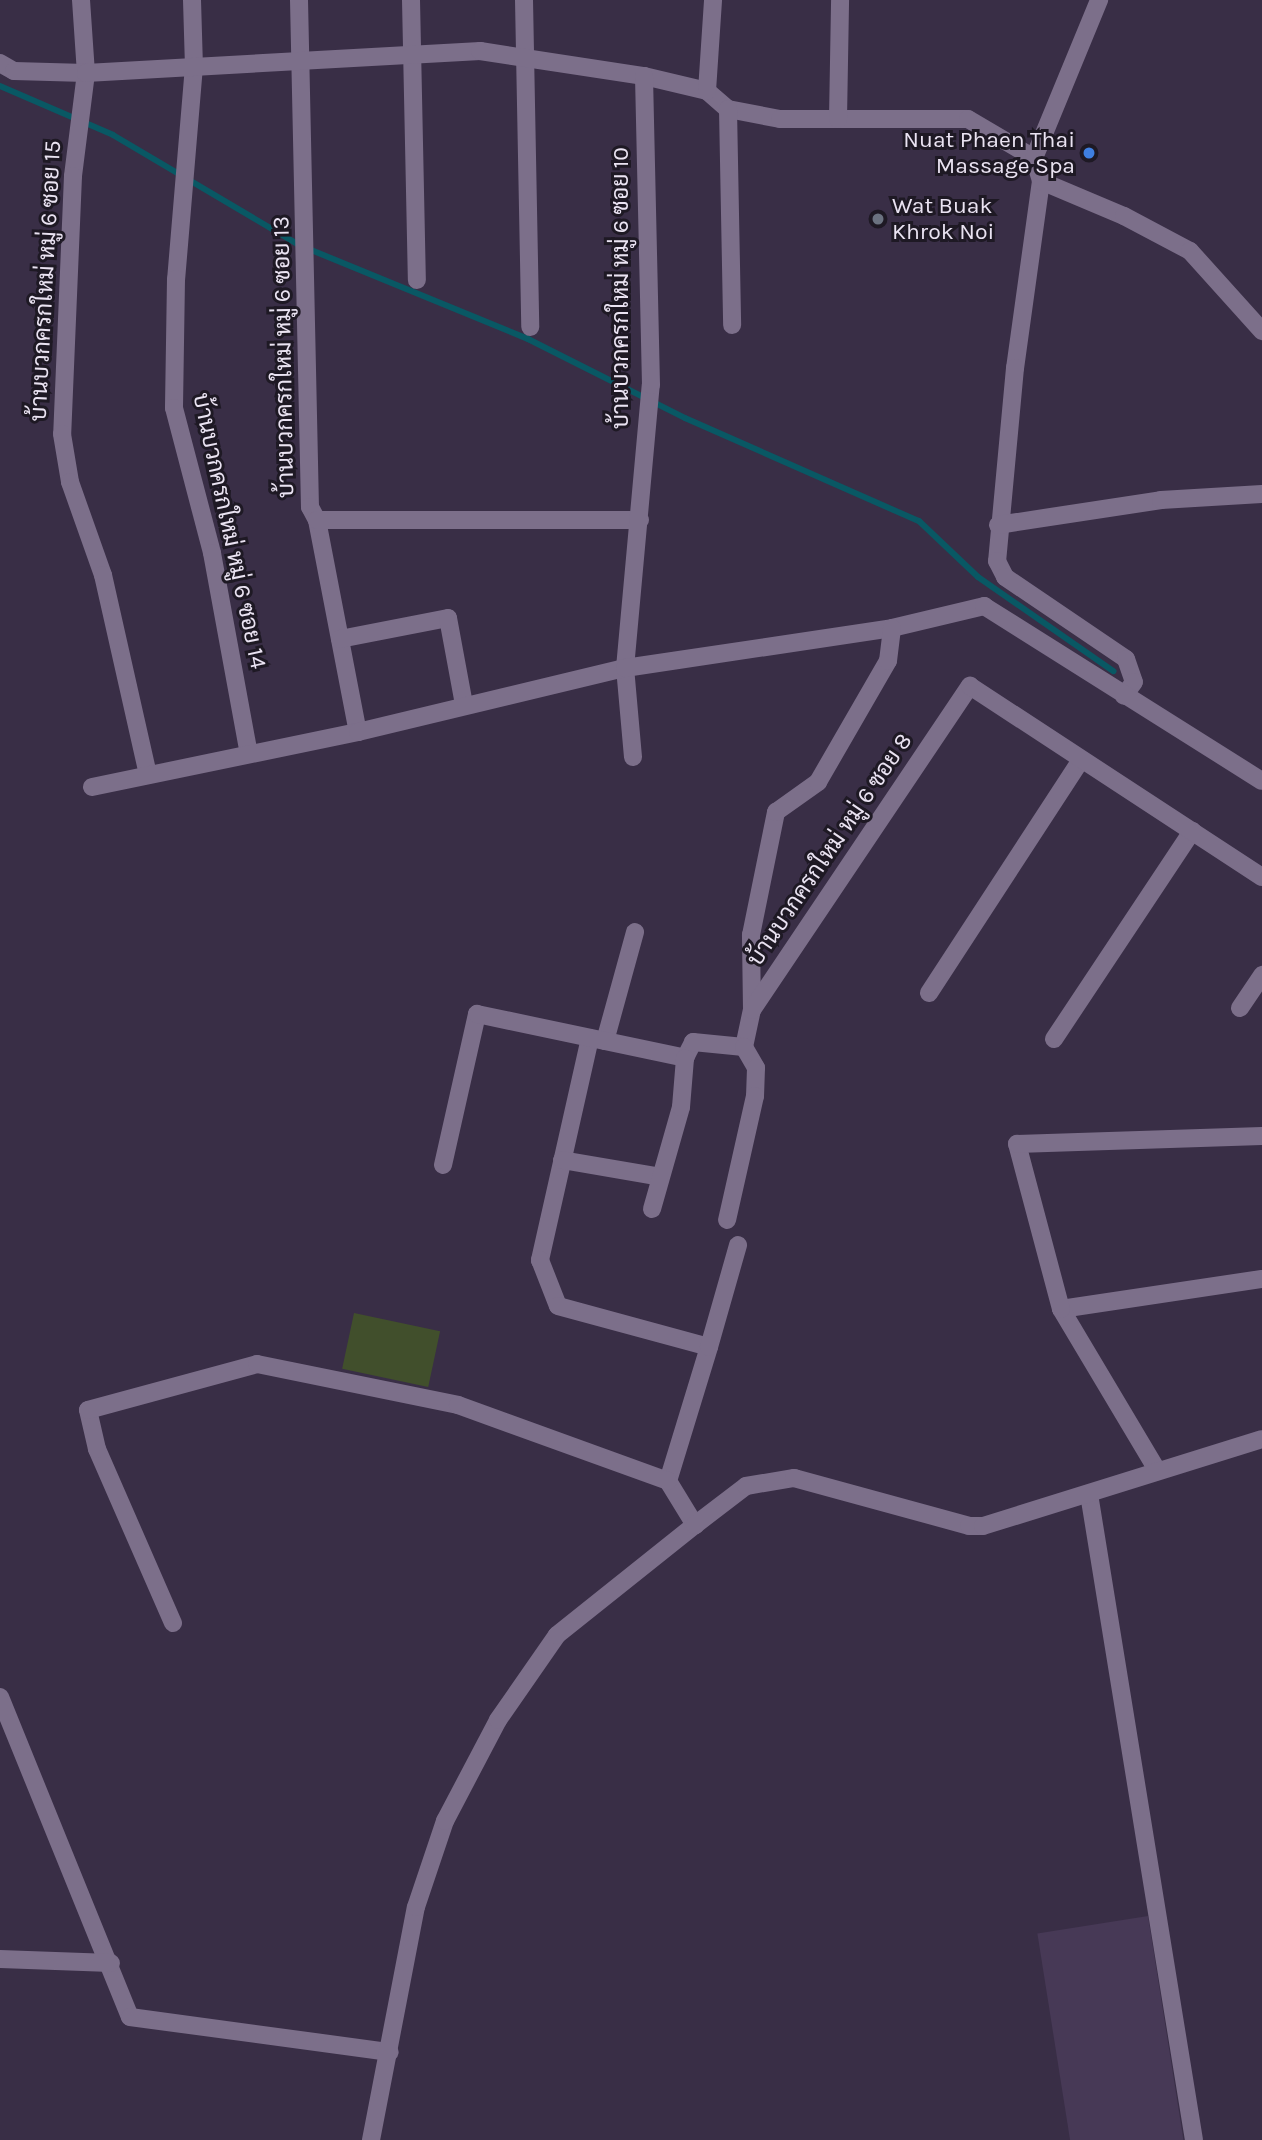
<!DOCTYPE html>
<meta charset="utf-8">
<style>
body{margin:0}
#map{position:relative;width:1262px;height:2140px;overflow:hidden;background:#392e46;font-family:Karla,Sarabun,sans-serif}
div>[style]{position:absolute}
.built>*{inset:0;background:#473956;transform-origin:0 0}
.green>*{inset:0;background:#414f2c;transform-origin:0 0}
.stream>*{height:6px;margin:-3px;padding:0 3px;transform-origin:3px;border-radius:3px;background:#095864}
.minor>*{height:18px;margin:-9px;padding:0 9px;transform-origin:9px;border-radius:9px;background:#7c6f8a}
.dots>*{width:19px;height:19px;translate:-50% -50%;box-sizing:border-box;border:4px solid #1e1924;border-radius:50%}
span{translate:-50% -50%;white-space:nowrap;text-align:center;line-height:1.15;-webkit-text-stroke:6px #1e1924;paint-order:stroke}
.poi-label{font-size:23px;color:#eae3f2}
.right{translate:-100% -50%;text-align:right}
.left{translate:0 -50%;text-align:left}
.street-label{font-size:23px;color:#eae3f2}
</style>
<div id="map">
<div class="built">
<div style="left:1148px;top:1916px;width:227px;height:112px;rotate:81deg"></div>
</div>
<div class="green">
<div style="left:354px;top:1313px;width:88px;height:57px;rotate:12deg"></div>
</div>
<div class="stream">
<div style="left:0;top:86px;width:123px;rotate:23.4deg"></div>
<div style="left:113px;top:135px;width:216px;rotate:30.6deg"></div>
<div style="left:299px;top:245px;width:248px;rotate:22.3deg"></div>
<div style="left:528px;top:339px;width:176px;rotate:26.7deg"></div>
<div style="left:685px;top:418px;width:256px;rotate:23.8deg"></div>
<div style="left:919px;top:521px;width:81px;rotate:43.5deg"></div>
<div style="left:978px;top:577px;width:165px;rotate:34.8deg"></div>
</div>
<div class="minor">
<div style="left:81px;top:0;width:73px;rotate:86.1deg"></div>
<div style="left:86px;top:73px;width:104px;rotate:97.2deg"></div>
<div style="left:73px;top:176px;width:258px;rotate:92.4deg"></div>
<div style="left:62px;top:434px;width:49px;rotate:80.5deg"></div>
<div style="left:70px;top:482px;width:99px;rotate:70.5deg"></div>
<div style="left:103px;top:575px;width:205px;rotate:77.3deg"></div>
<div style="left:192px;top:0;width:66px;rotate:88.3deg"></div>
<div style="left:194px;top:66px;width:214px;rotate:94.8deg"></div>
<div style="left:176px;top:279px;width:129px;rotate:90.9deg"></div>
<div style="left:174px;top:408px;width:150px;rotate:75.3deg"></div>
<div style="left:212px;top:553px;width:204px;rotate:79.6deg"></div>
<div style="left:299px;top:0;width:507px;rotate:88.76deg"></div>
<div style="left:310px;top:507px;width:15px;rotate:62deg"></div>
<div style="left:317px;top:520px;width:216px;rotate:79.1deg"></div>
<div style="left:411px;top:0;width:280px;rotate:88.8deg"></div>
<div style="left:524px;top:0;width:327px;rotate:88.9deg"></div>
<div style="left:0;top:63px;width:16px;rotate:30deg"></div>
<div style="left:14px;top:71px;width:72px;rotate:1.6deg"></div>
<div style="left:86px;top:73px;width:395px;rotate:-3.2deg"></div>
<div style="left:480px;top:51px;width:166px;rotate:8.7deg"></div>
<div style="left:644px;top:76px;width:65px;rotate:13.4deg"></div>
<div style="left:707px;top:91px;width:28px;rotate:41deg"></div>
<div style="left:728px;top:109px;width:53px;rotate:10.9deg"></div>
<div style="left:780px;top:119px;width:188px"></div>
<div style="left:968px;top:119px;width:77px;rotate:30.6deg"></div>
<div style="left:1034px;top:158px;width:24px;rotate:73deg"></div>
<div style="left:1041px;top:181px;width:189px;rotate:97.9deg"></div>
<div style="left:1015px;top:368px;width:194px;rotate:95.3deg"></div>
<div style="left:997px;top:561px;width:18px;rotate:63deg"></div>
<div style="left:1005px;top:577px;width:146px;rotate:34.1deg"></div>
<div style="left:1126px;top:659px;width:24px;rotate:71deg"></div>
<div style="left:1134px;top:682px;width:17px;rotate:126deg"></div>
<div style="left:707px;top:91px;width:91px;rotate:-86.2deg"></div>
<div style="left:728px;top:109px;width:216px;rotate:88.9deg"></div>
<div style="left:838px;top:119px;width:119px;rotate:-89deg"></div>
<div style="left:1034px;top:158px;width:171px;rotate:-67.6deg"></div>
<div style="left:1041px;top:181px;width:90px;rotate:22.9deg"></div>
<div style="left:1124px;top:216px;width:75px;rotate:27.9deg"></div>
<div style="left:1190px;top:251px;width:108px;rotate:48deg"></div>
<div style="left:317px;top:520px;width:323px"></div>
<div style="left:998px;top:525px;width:165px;rotate:-8.7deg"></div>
<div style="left:1161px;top:500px;width:101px;rotate:-3.4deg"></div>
<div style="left:340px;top:639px;width:110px;rotate:-11deg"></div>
<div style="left:448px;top:618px;width:87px;rotate:79.5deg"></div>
<div style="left:633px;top:757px;width:89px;rotate:-95.1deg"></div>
<div style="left:625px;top:668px;width:284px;rotate:-84.8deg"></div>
<div style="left:651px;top:385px;width:309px;rotate:-91.3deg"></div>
<div style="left:92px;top:787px;width:272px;rotate:-11.7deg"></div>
<div style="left:358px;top:732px;width:275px;rotate:-13.5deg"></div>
<div style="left:625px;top:668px;width:270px;rotate:-8.5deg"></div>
<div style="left:892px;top:628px;width:95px;rotate:-13.4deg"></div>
<div style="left:984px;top:606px;width:328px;rotate:32.2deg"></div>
<div style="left:929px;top:993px;width:278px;rotate:-56.9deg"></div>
<div style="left:1240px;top:1008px;width:40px;rotate:-56deg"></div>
<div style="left:752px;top:1010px;width:75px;rotate:-90.8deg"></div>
<div style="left:751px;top:935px;width:126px;rotate:-78.5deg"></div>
<div style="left:776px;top:812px;width:52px;rotate:-35.5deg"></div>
<div style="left:818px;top:782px;width:140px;rotate:-60deg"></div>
<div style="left:888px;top:661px;width:33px;rotate:-83deg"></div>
<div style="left:590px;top:1038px;width:228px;rotate:102.7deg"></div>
<div style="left:540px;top:1260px;width:49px;rotate:68.6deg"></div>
<div style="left:558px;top:1306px;width:156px;rotate:15.2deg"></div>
<div style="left:709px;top:1347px;width:140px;rotate:107deg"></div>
<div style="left:668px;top:1481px;width:52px;rotate:58.5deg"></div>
<div style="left:1054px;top:1039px;width:250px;rotate:-56.4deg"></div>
<div style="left:605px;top:1041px;width:113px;rotate:-74.6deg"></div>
<div style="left:744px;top:1047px;width:38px;rotate:-78deg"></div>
<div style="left:752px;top:1010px;width:391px;rotate:-56.1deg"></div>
<div style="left:970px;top:686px;width:349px;rotate:33.2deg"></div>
<div style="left:562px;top:1160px;width:100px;rotate:9.7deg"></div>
<div style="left:443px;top:1165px;width:155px;rotate:-77.3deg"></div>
<div style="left:477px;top:1014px;width:213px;rotate:11.9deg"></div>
<div style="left:685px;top:1058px;width:18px;rotate:-63deg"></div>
<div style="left:693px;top:1042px;width:51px;rotate:5.6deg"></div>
<div style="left:744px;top:1047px;width:24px;rotate:60deg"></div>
<div style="left:756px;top:1068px;width:28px;rotate:92deg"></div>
<div style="left:755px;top:1096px;width:127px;rotate:102.7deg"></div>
<div style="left:652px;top:1209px;width:106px;rotate:-74.1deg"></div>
<div style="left:681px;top:1107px;width:49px;rotate:-85.3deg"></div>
<div style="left:1061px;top:1309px;width:203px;rotate:-8.5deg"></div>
<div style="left:709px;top:1347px;width:106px;rotate:-74.1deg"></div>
<div style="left:1157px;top:1470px;width:187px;rotate:-120.8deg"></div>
<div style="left:1061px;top:1309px;width:171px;rotate:-104.9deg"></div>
<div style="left:1017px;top:1144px;width:245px;rotate:-1.9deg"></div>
<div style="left:1089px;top:1494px;width:654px;rotate:80.77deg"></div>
<div style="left:173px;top:1623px;width:190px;rotate:-113.6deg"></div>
<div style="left:97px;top:1449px;width:40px;rotate:-103deg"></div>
<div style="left:88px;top:1410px;width:175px;rotate:-15.2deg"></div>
<div style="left:257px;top:1364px;width:205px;rotate:11.5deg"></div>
<div style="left:458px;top:1405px;width:223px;rotate:19.9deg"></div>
<div style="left:0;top:1697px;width:345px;rotate:67.9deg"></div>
<div style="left:130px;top:2017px;width:262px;rotate:7.7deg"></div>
<div style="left:0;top:1959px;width:111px;rotate:2.1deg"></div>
<div style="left:371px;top:2140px;width:237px;rotate:-79.1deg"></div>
<div style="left:416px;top:1907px;width:91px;rotate:-71.4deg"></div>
<div style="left:445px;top:1821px;width:114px;rotate:-62.3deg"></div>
<div style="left:498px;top:1720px;width:103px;rotate:-55.2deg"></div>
<div style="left:557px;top:1635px;width:176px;rotate:-38.6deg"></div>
<div style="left:695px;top:1525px;width:64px;rotate:-37.4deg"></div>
<div style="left:746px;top:1486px;width:49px;rotate:-9.5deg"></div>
<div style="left:794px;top:1478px;width:181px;rotate:15.3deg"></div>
<div style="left:969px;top:1526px;width:14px"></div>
<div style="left:983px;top:1526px;width:292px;rotate:-17.3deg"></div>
</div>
<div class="dots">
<div style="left:1089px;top:153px;background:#3f7fe0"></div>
<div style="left:878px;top:219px;background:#6b7280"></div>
</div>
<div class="poi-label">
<span class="right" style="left:1075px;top:153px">Nuat Phaen Thai<br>Massage Spa</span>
<span class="left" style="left:892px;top:219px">Wat Buak<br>Khrok Noi</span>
</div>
<div class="street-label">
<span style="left:46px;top:281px;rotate:-87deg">บ้านบวกครกใหม่ หมู่ 6 ซอย 15</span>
<span style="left:621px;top:288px;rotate:-90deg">บ้านบวกครกใหม่ หมู่ 6 ซอย 10</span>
<span style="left:284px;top:357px;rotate:-91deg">บ้านบวกครกใหม่ หมู่ 6 ซอย 13</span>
<span style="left:229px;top:531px;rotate:78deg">บ้านบวกครกใหม่ หมู่ 6 ซอย 14</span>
<span style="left:830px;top:850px;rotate:-56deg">บ้านบวกครกใหม่ หมู่ 6 ซอย 8</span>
</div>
</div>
